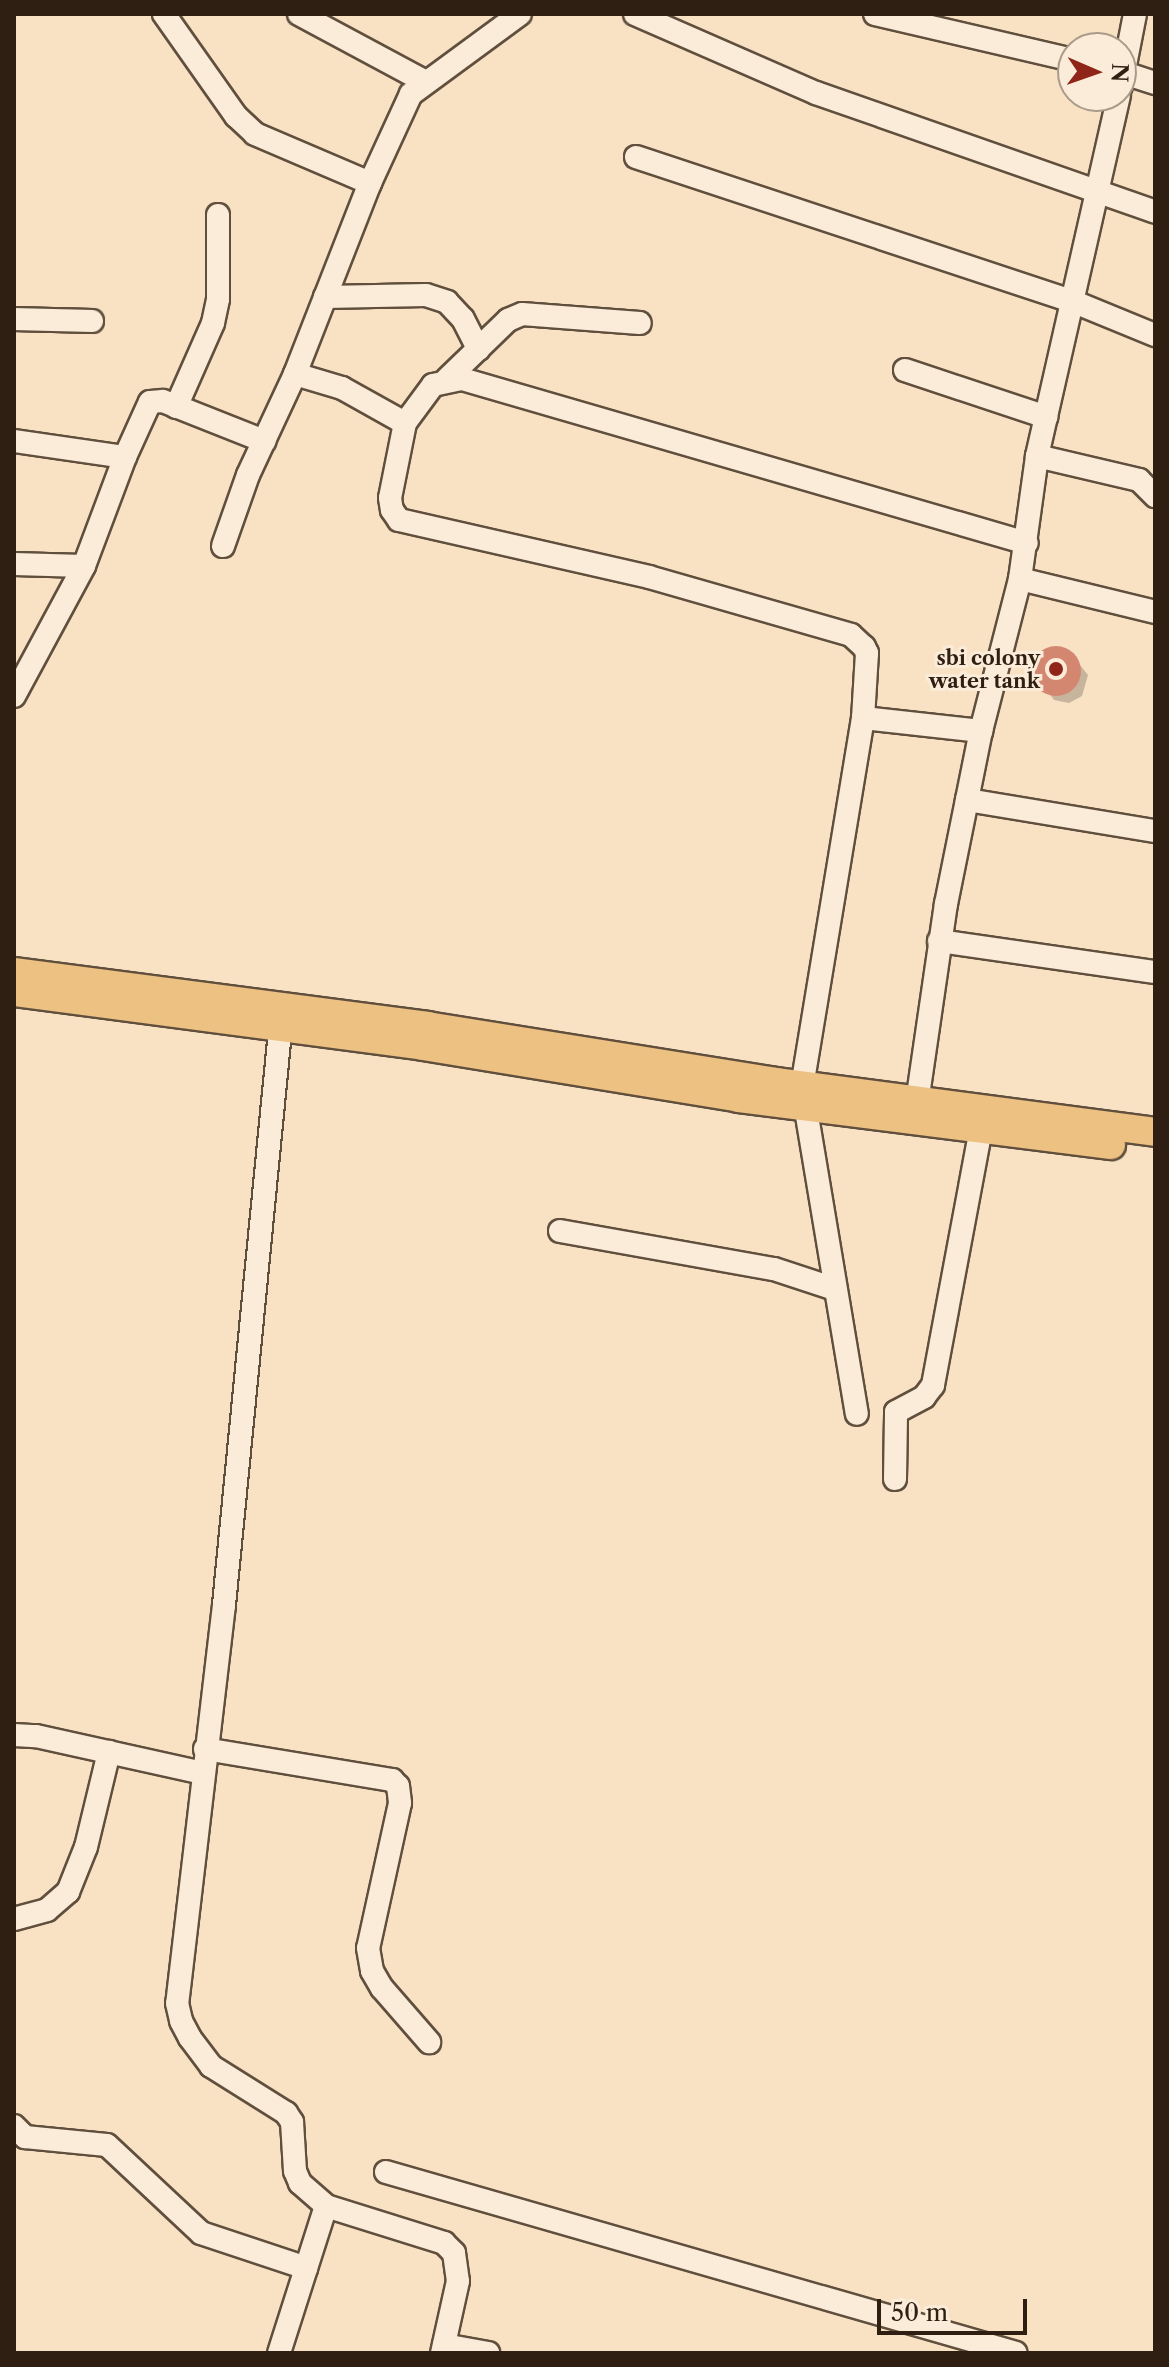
<!DOCTYPE html>
<style>
body{margin:0}
#map{position:relative;width:1169px;height:2367px;overflow:hidden;background:#f8e2c3;font-family:"Libre Caslon Text",serif}
div>[style]{position:absolute}
.shadow>*{inset:0;background:#0003}
.building>*{inset:0;background:#d38770}
.round{border-radius:50%}
.roads{filter:drop-shadow(2px 0 #614f3e) drop-shadow(-2px 0 #614f3e) drop-shadow(0 2px #614f3e) drop-shadow(0 -2px #614f3e)}
.minor>*{height:22px;margin:-11px;padding:0 11px;transform-origin:11px;border-radius:11px;background:#faecd8}
.major>*{height:28px;margin:-14px;padding:0 14px;transform-origin:14px;border-radius:14px;background:#ecc182}
.dots>*{width:22px;height:22px;translate:-50% -50%;box-sizing:border-box;border:4px solid #faecd8;border-radius:50%}
span{translate:-50% -50%;white-space:nowrap;text-align:center;line-height:1.15;-webkit-text-stroke:6px #faecd8;paint-order:stroke}
.poi-label{font-size:20px;color:#2f1e12;font-weight:700}
.right{translate:-100% -50%;text-align:right}
.frame{position:absolute;inset:0;border:16px solid #2f1e12;pointer-events:none}
.north{position:absolute;left:1057px;top:32px;width:80px;height:80px;box-sizing:border-box;background:#faecd8;border:2px solid #a99a89;border-radius:50%;rotate:92deg;font-size:22px;font-weight:700;line-height:32px;text-align:center;color:#2f1e12}
.north::after{content:'';display:block;margin:auto;width:28px;height:36px;background:#8f2418;clip-path:polygon(50% 0,100% 100%,50% 72%,0 100%)}
.scale{position:absolute;left:877px;top:2299px;width:150px;height:36px;box-sizing:border-box;border:4px solid #2f1e12;border-top:0;padding-left:10px;font-size:24px;line-height:28px;white-space:nowrap;color:#2f1e12;-webkit-text-stroke:6px #faecd8;paint-order:stroke}
</style>
<div id="map">
<div class="shadow">
<div style="clip-path:polygon(1057px 648px,1071px 654px,1088px 675px,1082px 696px,1069px 703px,1054px 700px,1034px 672px,1043px 652px)"></div>
</div>
<div class="building">
<div class="round" style="left:1031px;top:646px;width:50px;height:50px"></div>
</div>
<div class="roads">
<div class="minor">
<div style="left:164px;top:14px;width:125px;rotate:54.8deg"></div>
<div style="left:236px;top:116px;width:26px;rotate:43deg"></div>
<div style="left:255px;top:134px;width:125px;rotate:23.1deg"></div>
<div style="left:299px;top:14px;width:144px;rotate:28.2deg"></div>
<div style="left:635px;top:14px;width:197px;rotate:23.6deg"></div>
<div style="left:816px;top:93px;width:359px;rotate:19.3deg"></div>
<div style="left:875px;top:14px;width:203px;rotate:13.1deg"></div>
<div style="left:1121px;top:72px;width:36px;rotate:18deg"></div>
<div style="left:1121px;top:86px;width:73px;rotate:-79deg"></div>
<div style="left:636px;top:157px;width:459px;rotate:18.3deg"></div>
<div style="left:1072px;top:301px;width:90px;rotate:22.3deg"></div>
<div style="left:325px;top:297px;width:101px;rotate:-1.1deg"></div>
<div style="left:426px;top:295px;width:22px;rotate:18deg"></div>
<div style="left:447px;top:302px;width:23px;rotate:47deg"></div>
<div style="left:463px;top:319px;width:34px;rotate:63deg"></div>
<div style="left:14px;top:319px;width:78px;rotate:1.5deg"></div>
<div style="left:905px;top:370px;width:149px;rotate:18.4deg"></div>
<div style="left:295px;top:374px;width:49px;rotate:16.6deg"></div>
<div style="left:342px;top:388px;width:72px;rotate:29.1deg"></div>
<div style="left:405px;top:423px;width:47px;rotate:-53.6deg"></div>
<div style="left:433px;top:385px;width:30px;rotate:-12deg"></div>
<div style="left:462px;top:379px;width:588px;rotate:16.19deg"></div>
<div style="left:447px;top:379px;width:85px;rotate:-44deg"></div>
<div style="left:508px;top:320px;width:15px;rotate:-23deg"></div>
<div style="left:522px;top:314px;width:118px;rotate:4.4deg"></div>
<div style="left:176px;top:407px;width:92px;rotate:-66.2deg"></div>
<div style="left:213px;top:323px;width:25px;rotate:-78deg"></div>
<div style="left:218px;top:299px;width:84px;rotate:-90deg"></div>
<div style="left:405px;top:423px;width:76px;rotate:101.3deg"></div>
<div style="left:390px;top:498px;width:12px;rotate:81deg"></div>
<div style="left:392px;top:510px;width:12px;rotate:55deg"></div>
<div style="left:399px;top:520px;width:256px;rotate:12.8deg"></div>
<div style="left:649px;top:577px;width:210px;rotate:16deg"></div>
<div style="left:851px;top:635px;width:18px;rotate:43deg"></div>
<div style="left:864px;top:647px;width:7px;rotate:63deg"></div>
<div style="left:867px;top:653px;width:65px;rotate:93.5deg"></div>
<div style="left:863px;top:718px;width:373px;rotate:99.4deg"></div>
<div style="left:14px;top:441px;width:112px;rotate:8.2deg"></div>
<div style="left:1037px;top:456px;width:105px;rotate:13.2deg"></div>
<div style="left:1139px;top:480px;width:23px;rotate:45deg"></div>
<div style="left:223px;top:546px;width:75px;rotate:-70.6deg"></div>
<div style="left:248px;top:475px;width:111px;rotate:-65deg"></div>
<div style="left:295px;top:374px;width:205px;rotate:-68.6deg"></div>
<div style="left:370px;top:183px;width:98px;rotate:-65.3deg"></div>
<div style="left:411px;top:94px;width:135px;rotate:-36.3deg"></div>
<div style="left:14px;top:564px;width:70px;rotate:1.6deg"></div>
<div style="left:1020px;top:579px;width:139px;rotate:13.7deg"></div>
<div style="left:14px;top:696px;width:148px;rotate:-61.7deg"></div>
<div style="left:84px;top:566px;width:116px;rotate:-69.4deg"></div>
<div style="left:125px;top:457px;width:60px;rotate:-65.6deg"></div>
<div style="left:150px;top:402px;width:13px;rotate:-4deg"></div>
<div style="left:163px;top:401px;width:109px;rotate:21.6deg"></div>
<div style="left:863px;top:718px;width:119px;rotate:6.3deg"></div>
<div style="left:967px;top:800px;width:191px;rotate:9.4deg"></div>
<div style="left:939px;top:941px;width:218px;rotate:8.2deg"></div>
<div style="left:282px;top:1011px;width:597px;rotate:95.58deg"></div>
<div style="left:224px;top:1605px;width:401px;rotate:96.7deg"></div>
<div style="left:177px;top:2003px;width:18px;rotate:77deg"></div>
<div style="left:181px;top:2021px;width:19px;rotate:62deg"></div>
<div style="left:190px;top:2038px;width:35px;rotate:53deg"></div>
<div style="left:211px;top:2066px;width:89px;rotate:32.1deg"></div>
<div style="left:286px;top:2113px;width:11px;rotate:56deg"></div>
<div style="left:292px;top:2122px;width:49px;rotate:86.5deg"></div>
<div style="left:295px;top:2171px;width:13px;rotate:67deg"></div>
<div style="left:300px;top:2183px;width:35px;rotate:41deg"></div>
<div style="left:326px;top:2206px;width:124px;rotate:17.4deg"></div>
<div style="left:444px;top:2243px;width:14px;rotate:45deg"></div>
<div style="left:454px;top:2253px;width:28px;rotate:82deg"></div>
<div style="left:458px;top:2281px;width:74px;rotate:102.5deg"></div>
<div style="left:805px;top:1104px;width:314px;rotate:80.5deg"></div>
<div style="left:915px;top:1116px;width:214px;rotate:-81.7deg"></div>
<div style="left:946px;top:904px;width:177px;rotate:-78.6deg"></div>
<div style="left:981px;top:731px;width:157px;rotate:-75.6deg"></div>
<div style="left:1020px;top:579px;width:124px;rotate:-82.1deg"></div>
<div style="left:1037px;top:456px;width:369px;rotate:-77.2deg"></div>
<div style="left:560px;top:1231px;width:217px;rotate:10.1deg"></div>
<div style="left:774px;top:1269px;width:64px;rotate:18.2deg"></div>
<div style="left:895px;top:1479px;width:67px;rotate:-89.1deg"></div>
<div style="left:896px;top:1412px;width:32px;rotate:-28deg"></div>
<div style="left:924px;top:1397px;width:15px;rotate:-53deg"></div>
<div style="left:933px;top:1385px;width:260px;rotate:-79.4deg"></div>
<div style="left:14px;top:1735px;width:22px;rotate:3deg"></div>
<div style="left:36px;top:1736px;width:171px;rotate:12.5deg"></div>
<div style="left:205px;top:1749px;width:190px;rotate:9.4deg"></div>
<div style="left:392px;top:1780px;width:8px;rotate:45deg"></div>
<div style="left:398px;top:1786px;width:17px;rotate:83deg"></div>
<div style="left:400px;top:1803px;width:148px;rotate:102.4deg"></div>
<div style="left:368px;top:1948px;width:23px;rotate:80deg"></div>
<div style="left:372px;top:1971px;width:20px;rotate:60deg"></div>
<div style="left:382px;top:1988px;width:72px;rotate:49deg"></div>
<div style="left:14px;top:1919px;width:34px;rotate:-15deg"></div>
<div style="left:47px;top:1910px;width:28px;rotate:-41deg"></div>
<div style="left:68px;top:1892px;width:48px;rotate:-68.2deg"></div>
<div style="left:86px;top:1847px;width:98px;rotate:-76.4deg"></div>
<div style="left:14px;top:2126px;width:16px;rotate:45deg"></div>
<div style="left:25px;top:2137px;width:82px;rotate:5.6deg"></div>
<div style="left:107px;top:2145px;width:129px;rotate:43.1deg"></div>
<div style="left:201px;top:2233px;width:111px;rotate:18.4deg"></div>
<div style="left:386px;top:2172px;width:655px;rotate:16.03deg"></div>
<div style="left:444px;top:2345px;width:45px;rotate:10.3deg"></div>
<div style="left:279px;top:2353px;width:154px;rotate:-72.3deg"></div>
</div>
<div class="major">
<div style="left:14px;top:972px;width:417px;rotate:7.4deg"></div>
<div style="left:427px;top:1026px;width:353px;rotate:9.1deg"></div>
<div style="left:776px;top:1082px;width:382px;rotate:7.5deg"></div>
<div style="left:14px;top:992px;width:413px;rotate:7.5deg"></div>
<div style="left:423px;top:1046px;width:320px;rotate:9.3deg"></div>
<div style="left:739px;top:1098px;width:375px;rotate:7.2deg"></div>
</div>
</div>
<div class="dots">
<div style="left:1056px;top:669px;background:#8f2418"></div>
</div>
<div class="poi-label">
<span class="right" style="left:1040px;top:670px">sbi colony<br>water tank</span>
</div>
<div class="frame"></div>
<div class="north">N</div>
<div class="scale">50 m</div>
</div>
